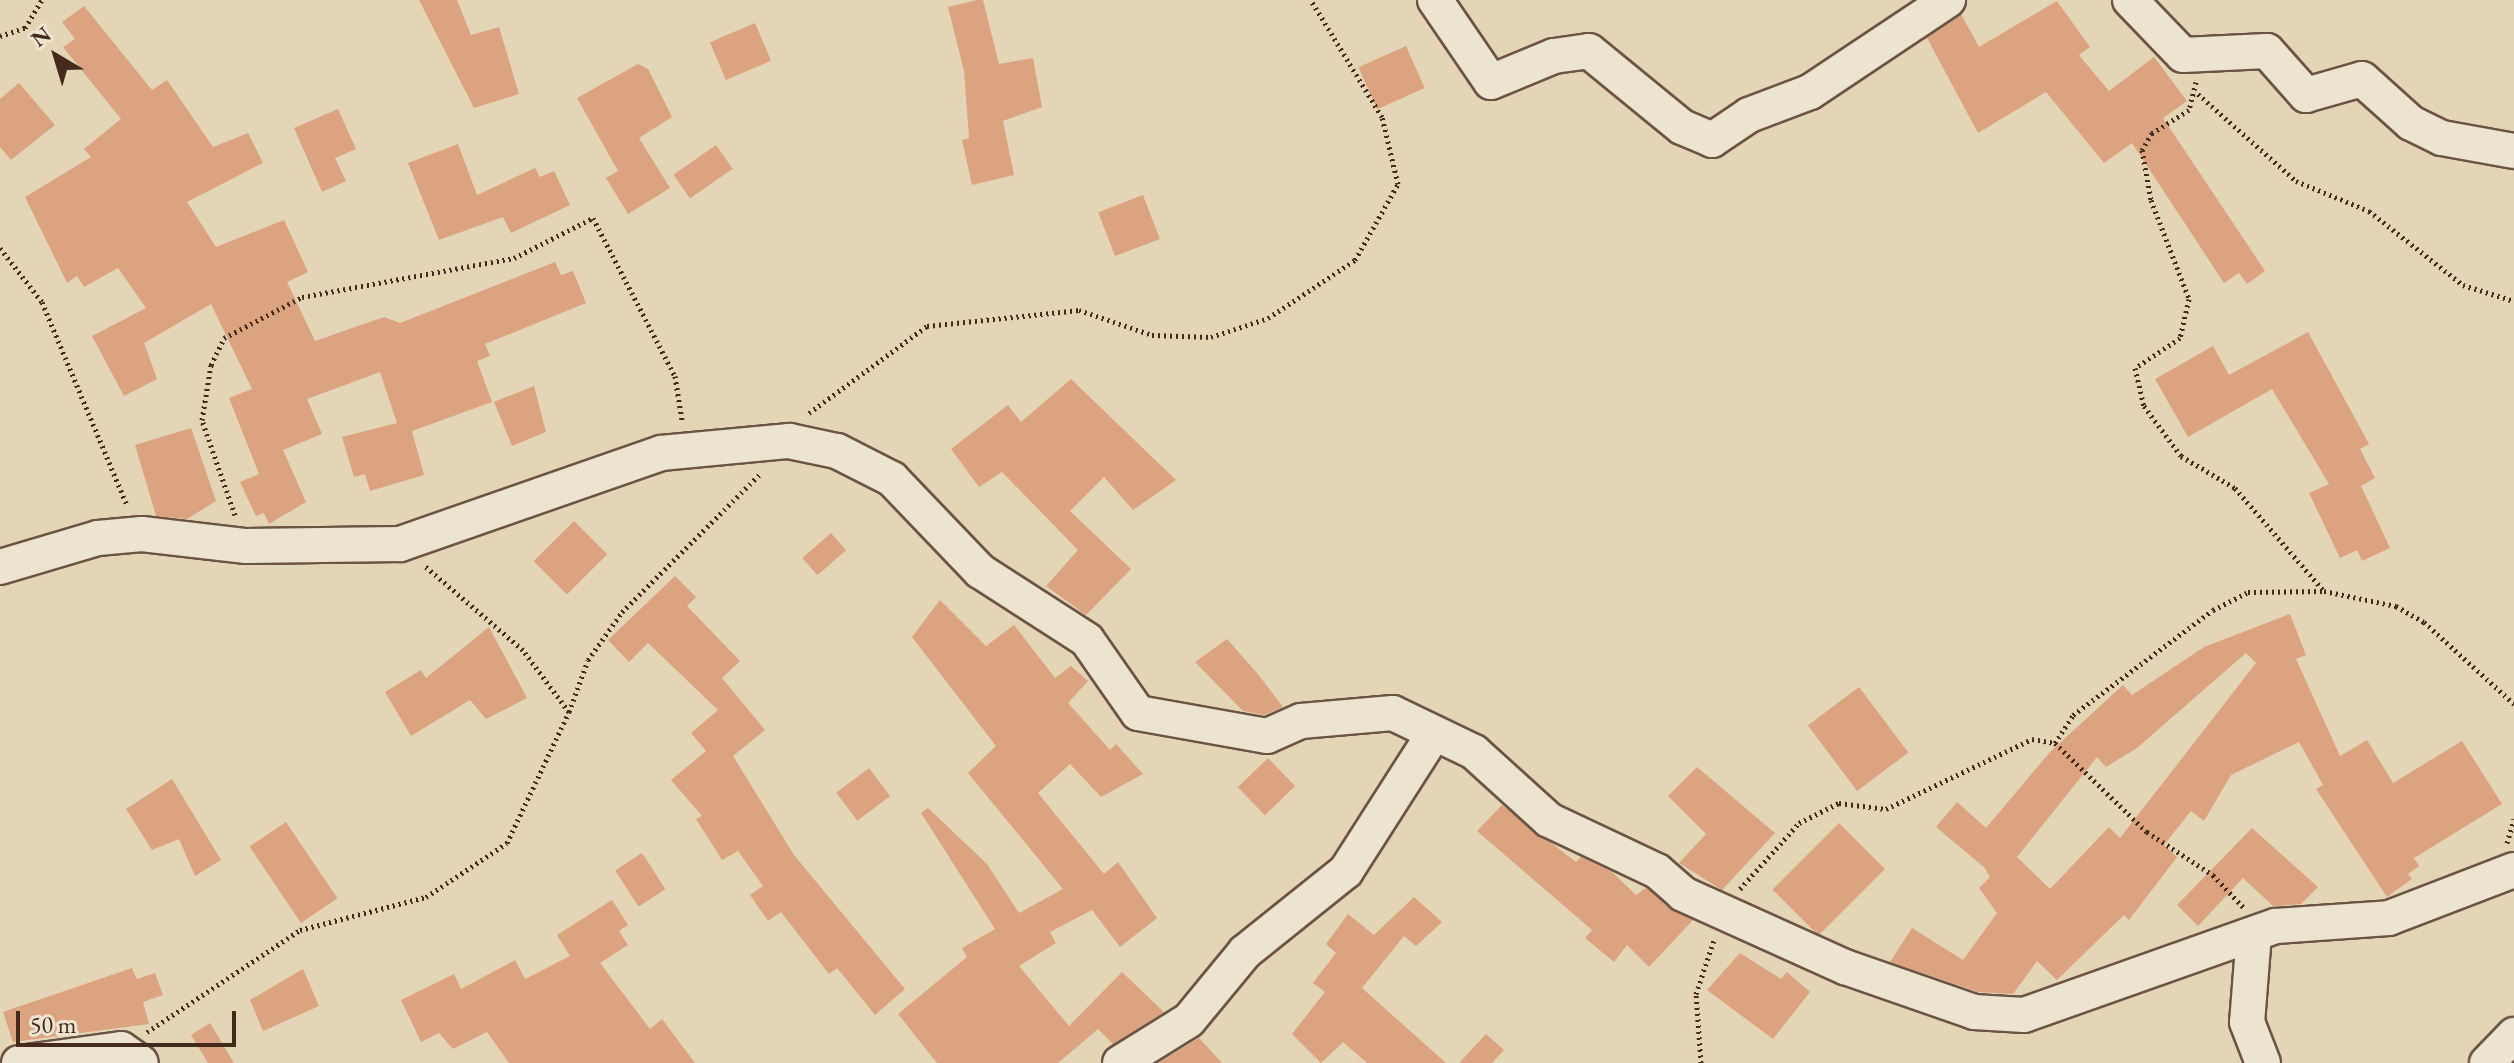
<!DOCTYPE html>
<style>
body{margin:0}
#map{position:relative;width:2514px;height:1063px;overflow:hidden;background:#e4d5b7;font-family:"EB Garamond",serif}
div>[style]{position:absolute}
.building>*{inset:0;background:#dca380;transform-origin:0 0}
.path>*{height:5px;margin-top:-2.5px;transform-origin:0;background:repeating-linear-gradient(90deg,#44291d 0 2px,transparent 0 6px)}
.roads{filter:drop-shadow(2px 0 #6c5444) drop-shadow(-2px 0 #6c5444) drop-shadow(0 2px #6c5444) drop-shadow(0 -2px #6c5444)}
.minor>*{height:34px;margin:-17px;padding:0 17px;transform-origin:17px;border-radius:17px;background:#ede4d0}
span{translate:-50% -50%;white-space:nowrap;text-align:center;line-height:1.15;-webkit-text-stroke:8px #ede4d0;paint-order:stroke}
.north{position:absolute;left:16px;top:16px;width:80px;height:80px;-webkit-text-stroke:6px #ede4d0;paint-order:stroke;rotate:322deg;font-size:22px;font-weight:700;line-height:32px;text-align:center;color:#44291d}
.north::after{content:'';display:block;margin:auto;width:28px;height:36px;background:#44291d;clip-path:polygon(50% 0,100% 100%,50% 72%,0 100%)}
.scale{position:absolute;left:16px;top:1011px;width:220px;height:36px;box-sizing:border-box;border:4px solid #44291d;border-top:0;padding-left:10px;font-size:24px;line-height:28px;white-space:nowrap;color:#44291d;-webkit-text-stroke:6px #ede4d0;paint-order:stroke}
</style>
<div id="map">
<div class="building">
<div style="clip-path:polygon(419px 0,457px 0,471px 35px,499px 27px,519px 94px,474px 108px)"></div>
<div style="clip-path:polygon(977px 0,983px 0,999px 64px,1033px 58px,1042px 107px,1003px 121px,1014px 175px,972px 185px,962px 140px,969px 138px,964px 71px,948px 7px)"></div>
<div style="clip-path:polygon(2057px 1px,2090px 47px,2079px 55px,2109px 91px,2154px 57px,2187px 101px,2163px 118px,2265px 271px,2247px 284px,2239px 273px,2224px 283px,2132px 143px,2104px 163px,2046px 92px,1978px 133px,1927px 38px,1961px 14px,1979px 47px)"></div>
<div style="clip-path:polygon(84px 6px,152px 90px,167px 80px,213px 147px,248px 133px,263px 163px,187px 202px,216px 247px,284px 220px,308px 272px,287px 282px,315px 341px,384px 317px,400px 323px,555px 262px,561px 275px,573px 271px,586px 303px,485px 344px,490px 356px,477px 361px,492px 402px,412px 431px,424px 475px,370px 491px,365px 474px,354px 477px,342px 437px,397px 423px,380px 372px,307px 399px,322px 434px,283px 450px,306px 502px,269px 524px,264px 513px,256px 516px,240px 482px,259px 474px,229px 398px,252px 389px,211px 304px,144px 343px,157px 379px,124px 396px,92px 336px,146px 308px,118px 268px,84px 287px,77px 276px,67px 283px,25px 197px,91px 157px,84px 149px,121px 119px,63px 47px,75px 39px,62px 22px)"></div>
<div style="left:755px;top:23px;width:41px;height:49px;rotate:67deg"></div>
<div style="left:1406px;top:46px;width:46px;height:52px;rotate:66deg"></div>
<div style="clip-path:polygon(638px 64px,648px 69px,672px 117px,639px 138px,670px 188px,628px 214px,606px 178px,618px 171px,577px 98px)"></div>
<div style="clip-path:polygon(19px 83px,55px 125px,11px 160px,0 147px,0 99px)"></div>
<div style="clip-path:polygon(338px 109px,356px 149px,335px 158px,346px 181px,322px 192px,294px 128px)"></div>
<div style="clip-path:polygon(458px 144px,477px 195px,535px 168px,540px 177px,554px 171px,570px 205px,511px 233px,503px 217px,439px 240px,408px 163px)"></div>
<div style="left:716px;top:145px;width:29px;height:52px;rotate:55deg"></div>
<div style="left:1143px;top:195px;width:47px;height:48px;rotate:69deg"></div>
<div style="clip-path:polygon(2308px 332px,2369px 444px,2360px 449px,2375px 478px,2361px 486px,2390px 548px,2362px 561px,2357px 550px,2340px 558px,2309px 493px,2329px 484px,2272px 389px,2188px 437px,2155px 379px,2213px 346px,2229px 375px)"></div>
<div style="clip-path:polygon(1071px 379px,1176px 480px,1133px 510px,1104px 477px,1070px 511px,1131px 569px,1086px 615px,1046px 586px,1078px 550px,1002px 472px,979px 487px,951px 449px,1008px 405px,1021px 422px)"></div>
<div style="clip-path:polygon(534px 386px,546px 432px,512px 446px,494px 402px)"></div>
<div style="clip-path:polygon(191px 428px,216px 501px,187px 519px,156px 516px,135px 445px)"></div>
<div style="left:574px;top:521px;width:47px;height:57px;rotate:45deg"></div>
<div style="left:831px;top:533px;width:23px;height:38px;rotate:49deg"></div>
<div style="clip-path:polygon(675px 576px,696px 597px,687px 606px,740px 661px,722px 678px,765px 730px,733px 756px,794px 855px,905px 989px,875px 1015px,837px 968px,829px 974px,781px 912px,768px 921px,750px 895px,763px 886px,738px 851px,722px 860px,696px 819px,702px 816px,671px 780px,706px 751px,691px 733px,718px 710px,648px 643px,629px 662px,608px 640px)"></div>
<div style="clip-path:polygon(940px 600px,986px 646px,1014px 625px,1055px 678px,1071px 666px,1088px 681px,1068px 703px,1110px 750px,1116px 744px,1143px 774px,1101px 797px,1070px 764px,1038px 793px,1104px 874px,1118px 862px,1157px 918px,1120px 947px,1092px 910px,1050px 932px,1056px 943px,1019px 966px,1069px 1026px,1122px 972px,1164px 1012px,1113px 1044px,1098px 1029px,1058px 1063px,937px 1063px,898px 1014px,967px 957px,962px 948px,995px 929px,921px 813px,928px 808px,987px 864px,1019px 913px,1063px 889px,968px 773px,996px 746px,912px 637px)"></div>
<div style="clip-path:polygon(evenodd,2290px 614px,2306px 655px,2296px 659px,2340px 756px,2367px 740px,2393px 783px,2462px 741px,2502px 804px,2414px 858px,2419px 866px,2408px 874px,2412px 879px,2387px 897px,2316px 789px,2323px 785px,2299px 742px,2231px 775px,2204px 821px,2191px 811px,2164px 845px,2177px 857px,2129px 920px,2124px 915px,2057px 980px,2037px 961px,2013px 994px,1978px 992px,1890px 962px,1912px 928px,1963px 960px,1997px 913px,1979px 888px,1990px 877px,1984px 867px,1936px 827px,1957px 802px,1986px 828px,2050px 752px,2123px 685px,2132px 695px,2204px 647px,2290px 614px,2246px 653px,2256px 663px,2120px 838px,2109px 827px,2050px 889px,2017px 857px,2097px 757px,2106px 767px,2137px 748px,2246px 653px)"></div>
<div style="clip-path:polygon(489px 627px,527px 698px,486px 719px,470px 700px,411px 736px,385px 692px,421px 670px,426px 678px)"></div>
<div style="clip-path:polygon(1227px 639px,1257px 673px,1283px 707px,1264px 715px,1243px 711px,1195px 662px)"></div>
<div style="left:1859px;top:687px;width:82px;height:64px;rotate:53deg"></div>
<div style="left:1268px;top:758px;width:39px;height:42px;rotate:46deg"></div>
<div style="clip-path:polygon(1697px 767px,1775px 833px,1722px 890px,1679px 863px,1706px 834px,1668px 796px)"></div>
<div style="left:869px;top:768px;width:35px;height:41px;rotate:53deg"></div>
<div style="clip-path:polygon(172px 779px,221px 860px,195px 876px,179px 839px,152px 850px,126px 809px)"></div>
<div style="clip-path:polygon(1502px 805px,1576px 862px,1581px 857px,1612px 872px,1636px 895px,1646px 888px,1693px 920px,1649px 967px,1627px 945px,1614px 962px,1585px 938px,1592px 930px,1477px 831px)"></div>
<div style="left:286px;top:822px;width:92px;height:44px;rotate:56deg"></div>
<div style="left:1839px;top:823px;width:65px;height:94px;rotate:45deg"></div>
<div style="clip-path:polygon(2252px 828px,2318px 887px,2301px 904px,2273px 906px,2243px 878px,2198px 926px,2177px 905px)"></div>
<div style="left:642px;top:853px;width:43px;height:32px;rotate:57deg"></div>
<div style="clip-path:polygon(1414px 897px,1442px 922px,1416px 946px,1404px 936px,1362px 988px,1446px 1063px,1367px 1063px,1343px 1042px,1321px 1063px,1292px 1034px,1325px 992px,1313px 983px,1336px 953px,1326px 944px,1348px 914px,1374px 935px)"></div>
<div style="clip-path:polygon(612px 900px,628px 925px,619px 931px,628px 945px,600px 963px,650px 1029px,662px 1019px,695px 1063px,509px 1063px,487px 1032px,453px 1049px,439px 1033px,421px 1042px,401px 1000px,454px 974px,461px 989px,515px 960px,525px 979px,570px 956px,557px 935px)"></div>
<div style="clip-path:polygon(1740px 953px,1781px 979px,1787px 972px,1810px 992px,1773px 1039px,1707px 990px)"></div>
<div style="clip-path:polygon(132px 968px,137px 979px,155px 973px,163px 995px,143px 1002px,149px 1024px,13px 1042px,3px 1012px)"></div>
<div style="clip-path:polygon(303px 969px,319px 1006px,263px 1031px,250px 1000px)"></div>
<div style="clip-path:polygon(210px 1023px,234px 1063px,208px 1063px,191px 1035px)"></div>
<div style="clip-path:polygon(1486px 1034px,1504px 1050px,1492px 1063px,1459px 1063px)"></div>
<div style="clip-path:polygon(1199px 1038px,1222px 1063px,1158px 1063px)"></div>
</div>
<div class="path">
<div style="left:0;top:36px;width:26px;rotate:-18deg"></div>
<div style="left:25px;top:28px;width:33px;rotate:-59deg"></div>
<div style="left:2196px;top:82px;width:29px;rotate:104deg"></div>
<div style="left:2189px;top:110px;width:44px;rotate:148.1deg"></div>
<div style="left:2152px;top:133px;width:20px;rotate:120deg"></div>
<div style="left:2142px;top:150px;width:51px;rotate:79.8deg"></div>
<div style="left:2151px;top:200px;width:106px;rotate:69deg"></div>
<div style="left:2189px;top:299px;width:40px;rotate:103deg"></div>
<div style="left:2180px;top:338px;width:54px;rotate:146.3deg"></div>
<div style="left:2135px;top:368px;width:39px;rotate:77deg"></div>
<div style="left:2144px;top:406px;width:62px;rotate:53.5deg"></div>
<div style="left:2181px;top:456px;width:63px;rotate:30.7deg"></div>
<div style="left:2235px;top:488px;width:136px;rotate:49.2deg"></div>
<div style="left:2324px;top:591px;width:74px;rotate:11.8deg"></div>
<div style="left:2396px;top:606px;width:32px;rotate:30deg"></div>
<div style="left:2424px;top:622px;width:122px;rotate:42.3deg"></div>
<div style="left:2198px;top:94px;width:131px;rotate:41.6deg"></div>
<div style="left:2296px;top:181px;width:79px;rotate:22.3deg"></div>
<div style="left:2369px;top:211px;width:120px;rotate:38.2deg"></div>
<div style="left:2463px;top:285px;width:53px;rotate:17.4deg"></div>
<div style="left:0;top:248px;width:68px;rotate:52.1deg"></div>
<div style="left:42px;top:302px;width:220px;rotate:67.3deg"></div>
<div style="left:809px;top:413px;width:147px;rotate:-36.4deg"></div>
<div style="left:927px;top:326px;width:153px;rotate:-6deg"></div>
<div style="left:1079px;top:310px;width:77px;rotate:18.9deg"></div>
<div style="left:1152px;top:335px;width:59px;rotate:1.9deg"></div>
<div style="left:1211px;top:337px;width:60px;rotate:-18.4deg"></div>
<div style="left:1268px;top:318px;width:105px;rotate:-33.7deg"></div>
<div style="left:1355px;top:260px;width:87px;rotate:-60.5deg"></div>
<div style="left:1398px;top:184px;width:69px;rotate:-103.4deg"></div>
<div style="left:1382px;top:117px;width:137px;rotate:-121.3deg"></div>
<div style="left:235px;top:515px;width:101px;rotate:-109.2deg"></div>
<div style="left:202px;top:420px;width:56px;rotate:-80.7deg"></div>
<div style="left:211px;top:365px;width:30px;rotate:-64deg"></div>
<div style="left:224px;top:338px;width:88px;rotate:-27.7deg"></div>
<div style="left:302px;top:297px;width:216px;rotate:-10.4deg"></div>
<div style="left:514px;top:258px;width:89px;rotate:-26.9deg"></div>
<div style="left:593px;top:218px;width:178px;rotate:62.6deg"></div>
<div style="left:675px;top:376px;width:45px;rotate:81deg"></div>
<div style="left:569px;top:712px;width:55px;rotate:-69.9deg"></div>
<div style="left:588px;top:660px;width:59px;rotate:-54.7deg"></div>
<div style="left:622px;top:612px;width:195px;rotate:-45deg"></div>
<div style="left:2055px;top:743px;width:33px;rotate:-57deg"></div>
<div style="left:2073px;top:715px;width:175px;rotate:-36.9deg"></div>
<div style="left:2213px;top:610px;width:39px;rotate:-27deg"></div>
<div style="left:2248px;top:592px;width:75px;rotate:-0.8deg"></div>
<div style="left:2507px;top:843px;width:25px;rotate:-74deg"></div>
<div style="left:1740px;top:889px;width:89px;rotate:-48.2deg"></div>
<div style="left:1799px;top:823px;width:45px;rotate:-26.6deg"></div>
<div style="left:1839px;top:803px;width:47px;rotate:7.3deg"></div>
<div style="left:1886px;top:809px;width:162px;rotate:-25.6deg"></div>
<div style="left:2032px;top:739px;width:23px;rotate:10deg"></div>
<div style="left:2055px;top:743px;width:128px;rotate:44.1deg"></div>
<div style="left:2147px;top:832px;width:79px;rotate:33.1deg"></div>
<div style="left:2213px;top:875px;width:44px;rotate:46.8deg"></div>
<div style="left:147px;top:1032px;width:184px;rotate:-33.7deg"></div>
<div style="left:300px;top:930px;width:130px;rotate:-14.7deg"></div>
<div style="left:426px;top:897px;width:97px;rotate:-33.7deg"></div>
<div style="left:507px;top:843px;width:145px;rotate:-64.7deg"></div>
<div style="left:569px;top:712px;width:77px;rotate:-126.6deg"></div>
<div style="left:523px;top:650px;width:129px;rotate:-139.4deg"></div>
<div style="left:1701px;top:1063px;width:69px;rotate:-94.1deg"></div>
<div style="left:1696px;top:994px;width:57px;rotate:-71.6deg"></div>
</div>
<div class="roads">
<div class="minor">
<div style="left:1435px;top:0;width:99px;rotate:55.7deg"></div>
<div style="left:1491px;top:82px;width:68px;rotate:-22.4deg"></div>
<div style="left:1554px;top:56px;width:35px;rotate:-8deg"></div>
<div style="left:1589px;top:51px;width:120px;rotate:39.3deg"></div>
<div style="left:1682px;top:127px;width:33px;rotate:23deg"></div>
<div style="left:1712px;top:140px;width:45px;rotate:-34deg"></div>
<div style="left:1749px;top:115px;width:65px;rotate:-20.7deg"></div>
<div style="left:1810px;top:92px;width:166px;rotate:-33.7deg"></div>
<div style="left:2130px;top:0;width:76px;rotate:46.1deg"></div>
<div style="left:2183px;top:55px;width:84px;rotate:-2.7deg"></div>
<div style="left:2267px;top:51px;width:59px;rotate:48.4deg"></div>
<div style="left:2306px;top:95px;width:58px;rotate:-15.9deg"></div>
<div style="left:2362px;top:79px;width:66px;rotate:41.9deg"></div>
<div style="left:2411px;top:123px;width:34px;rotate:26deg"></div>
<div style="left:2442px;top:138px;width:73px;rotate:10.2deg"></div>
<div style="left:0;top:567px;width:102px;rotate:-16.5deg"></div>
<div style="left:98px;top:538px;width:44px;rotate:-5.2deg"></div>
<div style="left:142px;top:534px;width:105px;rotate:6.6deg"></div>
<div style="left:246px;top:546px;width:154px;rotate:-0.7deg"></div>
<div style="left:400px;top:544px;width:276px;rotate:-19.2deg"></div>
<div style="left:661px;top:453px;width:129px;rotate:-5.4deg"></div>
<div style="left:789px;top:441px;width:49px;rotate:11.8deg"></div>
<div style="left:837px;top:451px;width:62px;rotate:27deg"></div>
<div style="left:892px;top:479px;width:127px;rotate:46.3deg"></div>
<div style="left:980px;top:571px;width:127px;rotate:32.8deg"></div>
<div style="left:1087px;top:640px;width:89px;rotate:55.1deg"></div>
<div style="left:1138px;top:713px;width:131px;rotate:10.1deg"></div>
<div style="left:1267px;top:736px;width:37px;rotate:-24deg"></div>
<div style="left:1301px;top:721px;width:92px;rotate:-5deg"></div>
<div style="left:1393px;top:713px;width:90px;rotate:25.7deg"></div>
<div style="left:1474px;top:752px;width:101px;rotate:42.2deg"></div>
<div style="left:1549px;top:820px;width:119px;rotate:25.3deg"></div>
<div style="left:1657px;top:871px;width:35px;rotate:41deg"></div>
<div style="left:1683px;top:894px;width:178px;rotate:24.3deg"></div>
<div style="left:1845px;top:967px;width:137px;rotate:19.2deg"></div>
<div style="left:1974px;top:1012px;width:50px;rotate:3.4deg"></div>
<div style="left:2024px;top:1015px;width:267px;rotate:-19.5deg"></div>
<div style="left:2276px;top:926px;width:113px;rotate:-4deg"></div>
<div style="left:2389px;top:918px;width:134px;rotate:-21deg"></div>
<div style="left:2254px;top:934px;width:88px;rotate:94.5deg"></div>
<div style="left:2247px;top:1022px;width:44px;rotate:68.7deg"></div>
<div style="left:19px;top:1063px;width:103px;rotate:-7.8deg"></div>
<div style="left:121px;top:1049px;width:24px;rotate:35deg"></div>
<div style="left:1120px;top:1063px;width:81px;rotate:-31.9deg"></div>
<div style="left:1189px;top:1020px;width:88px;rotate:-50.5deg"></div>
<div style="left:1245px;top:952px;width:129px;rotate:-38.7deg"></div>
<div style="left:1346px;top:871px;width:161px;rotate:-57.4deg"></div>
<div style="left:2487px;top:1063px;width:39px;rotate:-46deg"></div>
</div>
</div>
<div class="north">N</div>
<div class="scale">50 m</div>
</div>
